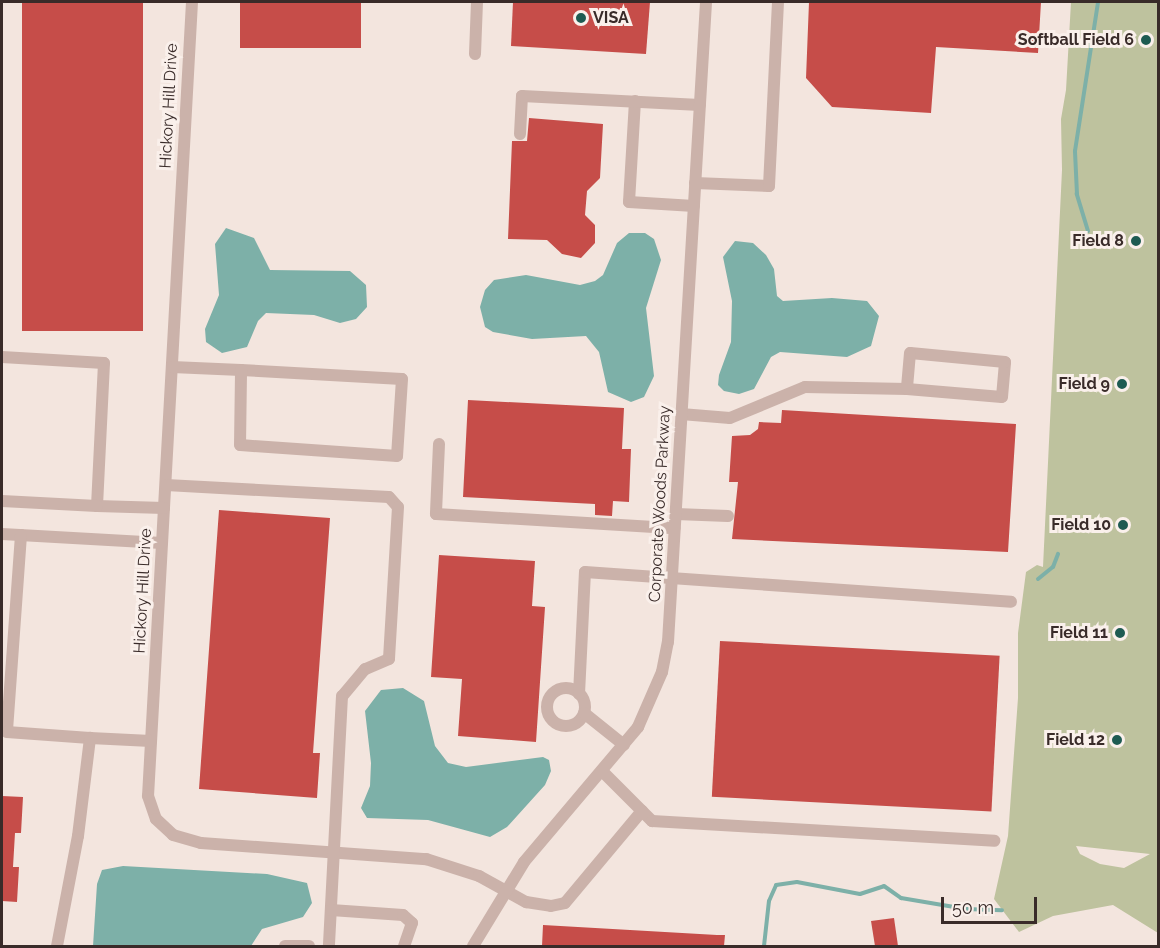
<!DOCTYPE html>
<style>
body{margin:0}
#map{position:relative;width:1160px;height:948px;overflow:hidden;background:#f3e5de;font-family:Raleway,sans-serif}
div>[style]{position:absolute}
.green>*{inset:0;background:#bec29e}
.water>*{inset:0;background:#7db0a8}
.stream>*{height:4px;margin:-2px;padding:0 2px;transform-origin:2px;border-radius:2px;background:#7db0a8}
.building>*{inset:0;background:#c64d49;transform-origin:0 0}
.minor>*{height:12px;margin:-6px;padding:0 6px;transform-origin:6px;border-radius:6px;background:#cbb2aa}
.minor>.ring{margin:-6px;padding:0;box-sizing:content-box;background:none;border:12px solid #cbb2aa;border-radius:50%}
.dots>*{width:16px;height:16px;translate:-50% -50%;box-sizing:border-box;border:3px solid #faf0eb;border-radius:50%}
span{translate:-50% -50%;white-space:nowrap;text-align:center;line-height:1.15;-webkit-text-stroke:6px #faf0eb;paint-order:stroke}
.poi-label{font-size:16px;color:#392b29;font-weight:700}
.left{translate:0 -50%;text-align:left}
.right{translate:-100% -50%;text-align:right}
.street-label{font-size:16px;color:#392b29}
.frame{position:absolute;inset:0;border:3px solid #392b29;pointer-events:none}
.scale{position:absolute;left:941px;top:897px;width:96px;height:27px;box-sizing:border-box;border:3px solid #392b29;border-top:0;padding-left:8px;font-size:18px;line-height:21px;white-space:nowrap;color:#392b29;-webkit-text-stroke:4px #faf0eb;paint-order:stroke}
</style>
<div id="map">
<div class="green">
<div style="clip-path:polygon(evenodd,1071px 2px,1158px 2px,1158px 933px,1113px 905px,1053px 916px,1019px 932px,994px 899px,1008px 836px,1018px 698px,1018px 633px,1026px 572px,1037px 565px,1043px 567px,1062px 170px,1061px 119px,1066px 90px,1071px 2px,1076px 846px,1150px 854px,1124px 868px,1100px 864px,1080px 854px,1076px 846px)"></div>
</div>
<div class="water">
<div style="clip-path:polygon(226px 228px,254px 238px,270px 270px,350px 271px,366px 285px,367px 307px,356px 319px,340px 323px,314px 315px,266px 313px,258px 321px,247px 347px,222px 353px,206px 342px,205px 329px,219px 295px,215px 244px)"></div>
<div style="clip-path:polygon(629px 233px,645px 233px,654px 239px,661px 260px,646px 308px,654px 376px,644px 397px,631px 402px,608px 392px,599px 352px,586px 336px,532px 339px,493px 332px,485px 327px,480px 307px,485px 290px,494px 280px,526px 275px,580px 285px,595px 281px,603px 275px,617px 243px)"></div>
<div style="clip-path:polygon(735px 241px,753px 243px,766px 255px,774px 269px,777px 296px,783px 301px,832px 298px,867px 301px,879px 316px,871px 346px,847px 357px,780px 352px,771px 357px,754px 389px,739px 394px,724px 391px,718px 385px,719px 375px,731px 342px,732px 301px,723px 257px)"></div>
<div style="clip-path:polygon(403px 688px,424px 701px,435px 746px,448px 763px,466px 767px,543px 757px,549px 760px,551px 771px,545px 785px,507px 827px,490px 837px,428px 820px,367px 818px,361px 808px,370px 786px,371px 763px,365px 711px,381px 690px)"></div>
<div style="clip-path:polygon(123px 866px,267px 874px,307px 883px,312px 903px,303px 917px,262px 929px,251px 946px,93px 946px,97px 884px,102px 870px)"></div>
</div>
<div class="stream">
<div style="left:1088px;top:231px;width:39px;rotate:-107deg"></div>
<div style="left:1077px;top:194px;width:43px;rotate:-92.7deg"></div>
<div style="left:1075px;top:151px;width:151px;rotate:-81.2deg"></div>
<div style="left:1038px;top:579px;width:19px;rotate:-39deg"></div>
<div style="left:1053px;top:567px;width:14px;rotate:-69deg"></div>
<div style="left:764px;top:946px;width:45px;rotate:-83.7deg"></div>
<div style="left:769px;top:901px;width:17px;rotate:-66deg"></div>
<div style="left:776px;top:885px;width:21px;rotate:-8deg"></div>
<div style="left:797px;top:882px;width:64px;rotate:10.8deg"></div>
<div style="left:860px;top:894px;width:25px;rotate:-18deg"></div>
<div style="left:884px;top:886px;width:21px;rotate:35deg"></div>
<div style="left:901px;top:898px;width:66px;rotate:9.6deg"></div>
<div style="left:966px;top:909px;width:36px;rotate:2deg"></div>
</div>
<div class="building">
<div style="left:22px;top:2px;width:121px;height:329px"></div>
<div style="left:240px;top:2px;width:121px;height:46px"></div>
<div style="clip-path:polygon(513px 2px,650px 2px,646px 54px,511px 46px)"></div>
<div style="clip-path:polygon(809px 2px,1041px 2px,1038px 53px,936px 47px,931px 113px,832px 107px,806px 78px)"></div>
<div style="clip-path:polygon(529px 118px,603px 124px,600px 178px,587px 191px,585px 215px,595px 225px,595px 243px,581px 258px,562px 254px,547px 240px,508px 239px,512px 141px,527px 141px)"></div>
<div style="clip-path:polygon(468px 400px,624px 408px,622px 449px,631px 449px,629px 502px,613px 501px,612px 516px,595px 515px,595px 504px,463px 497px)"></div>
<div style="clip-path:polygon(782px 410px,1016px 424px,1008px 552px,732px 539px,738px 482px,729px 482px,732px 436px,750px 435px,758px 429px,759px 422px,781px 423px)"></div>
<div style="clip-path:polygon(219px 510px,330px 518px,313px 753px,320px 753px,317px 798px,199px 789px)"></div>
<div style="clip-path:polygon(439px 555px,535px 561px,532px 606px,545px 607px,536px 742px,458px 736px,462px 679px,431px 677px)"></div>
<div style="left:720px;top:641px;width:280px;height:156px;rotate:3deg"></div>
<div style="clip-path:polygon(2px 796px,23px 797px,21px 833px,15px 833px,13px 867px,19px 867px,17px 902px,2px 901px)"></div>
<div style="clip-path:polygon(894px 918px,898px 946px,875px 946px,871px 921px)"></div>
<div style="clip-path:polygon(543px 925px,717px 935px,725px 935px,724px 946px,542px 946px)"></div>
</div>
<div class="minor">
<div style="left:192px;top:2px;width:795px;rotate:93.17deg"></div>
<div style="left:148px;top:796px;width:24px;rotate:71deg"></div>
<div style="left:156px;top:819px;width:23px;rotate:43deg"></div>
<div style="left:173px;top:835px;width:29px;rotate:16deg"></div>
<div style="left:201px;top:843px;width:226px;rotate:4.1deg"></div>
<div style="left:426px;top:859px;width:56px;rotate:17.8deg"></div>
<div style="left:479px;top:876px;width:54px;rotate:29deg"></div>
<div style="left:526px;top:902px;width:25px;rotate:9deg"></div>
<div style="left:551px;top:906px;width:14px;rotate:-12deg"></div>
<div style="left:565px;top:903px;width:120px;rotate:-50.1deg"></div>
<div style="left:475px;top:54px;width:52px;rotate:-87.8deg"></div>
<div style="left:635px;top:101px;width:101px;rotate:93.4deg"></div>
<div style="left:629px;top:202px;width:65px;rotate:3.5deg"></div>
<div style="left:520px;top:134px;width:38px;rotate:-87deg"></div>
<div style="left:522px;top:96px;width:178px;rotate:2.9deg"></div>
<div style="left:695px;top:183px;width:74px;rotate:2.3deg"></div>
<div style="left:769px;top:186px;width:184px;rotate:-87.2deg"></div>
<div style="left:2px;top:357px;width:102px;rotate:3.4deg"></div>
<div style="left:104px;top:363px;width:143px;rotate:92.8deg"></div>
<div style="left:97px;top:506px;width:67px;rotate:1.7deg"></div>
<div style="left:172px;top:367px;width:69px;rotate:2.5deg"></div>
<div style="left:241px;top:370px;width:161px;rotate:3.2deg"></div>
<div style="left:402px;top:379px;width:77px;rotate:93.7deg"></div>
<div style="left:397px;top:456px;width:157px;rotate:-176deg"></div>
<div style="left:240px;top:445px;width:75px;rotate:-89.2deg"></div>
<div style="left:681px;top:414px;width:49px;rotate:4.7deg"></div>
<div style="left:730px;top:418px;width:81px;rotate:-22.5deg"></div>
<div style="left:805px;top:387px;width:102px;rotate:1.1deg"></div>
<div style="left:907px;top:389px;width:95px;rotate:4.8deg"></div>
<div style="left:1002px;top:397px;width:35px;rotate:-85deg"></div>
<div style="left:1005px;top:362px;width:95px;rotate:-174.6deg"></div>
<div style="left:910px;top:353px;width:36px;rotate:95deg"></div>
<div style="left:439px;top:444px;width:70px;rotate:92.5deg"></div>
<div style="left:436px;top:514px;width:239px;rotate:3.4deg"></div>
<div style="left:166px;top:485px;width:223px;rotate:3.1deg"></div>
<div style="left:389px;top:497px;width:13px;rotate:48deg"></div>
<div style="left:398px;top:507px;width:152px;rotate:93.4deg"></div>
<div style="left:389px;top:659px;width:26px;rotate:157deg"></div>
<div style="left:365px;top:669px;width:35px;rotate:130deg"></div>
<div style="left:342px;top:696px;width:250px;rotate:93deg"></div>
<div style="left:2px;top:501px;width:95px;rotate:3deg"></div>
<div style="left:676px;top:514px;width:52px;rotate:2.2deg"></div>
<div style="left:2px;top:534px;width:160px;rotate:3.2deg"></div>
<div style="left:21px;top:535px;width:197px;rotate:94.1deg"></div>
<div style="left:7px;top:732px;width:83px;rotate:4.1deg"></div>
<div class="ring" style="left:547px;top:688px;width:26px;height:26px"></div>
<div style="left:579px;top:694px;width:122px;rotate:-87.2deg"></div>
<div style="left:585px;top:572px;width:427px;rotate:4deg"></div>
<div style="left:584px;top:713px;width:51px;rotate:38.7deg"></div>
<div style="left:602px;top:771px;width:71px;rotate:45deg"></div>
<div style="left:652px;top:821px;width:343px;rotate:3.3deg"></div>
<div style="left:331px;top:910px;width:72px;rotate:4deg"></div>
<div style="left:403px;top:915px;width:12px;rotate:42deg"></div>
<div style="left:412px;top:923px;width:24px;rotate:109deg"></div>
<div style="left:57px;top:946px;width:112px;rotate:-79.2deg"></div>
<div style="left:78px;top:836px;width:99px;rotate:-83deg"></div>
<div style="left:90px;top:738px;width:61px;rotate:2.8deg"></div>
<div style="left:285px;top:946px;width:24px"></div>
<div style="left:473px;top:946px;width:98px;rotate:-58.7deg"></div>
<div style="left:524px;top:862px;width:177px;rotate:-49.8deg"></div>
<div style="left:638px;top:727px;width:60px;rotate:-66.4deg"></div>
<div style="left:662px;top:672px;width:31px;rotate:-79deg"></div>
<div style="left:668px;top:642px;width:641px;rotate:-86.6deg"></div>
</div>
<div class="dots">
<div style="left:581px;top:18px;background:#1e5b52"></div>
<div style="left:1146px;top:40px;background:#1e5b52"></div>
<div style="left:1136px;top:241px;background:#1e5b52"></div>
<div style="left:1122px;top:384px;background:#1e5b52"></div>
<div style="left:1123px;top:525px;background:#1e5b52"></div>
<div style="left:1120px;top:633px;background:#1e5b52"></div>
<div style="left:1117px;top:740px;background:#1e5b52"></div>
</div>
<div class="poi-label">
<span class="left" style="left:593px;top:18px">VISA</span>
<span class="right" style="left:1134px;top:40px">Softball Field 6</span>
<span class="right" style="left:1124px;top:241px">Field 8</span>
<span class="right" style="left:1110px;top:384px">Field 9</span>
<span class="right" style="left:1111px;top:525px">Field 10</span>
<span class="right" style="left:1108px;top:633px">Field 11</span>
<span class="right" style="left:1105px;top:740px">Field 12</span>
</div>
<div class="street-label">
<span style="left:169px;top:106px;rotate:-87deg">Hickory Hill Drive</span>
<span style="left:660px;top:504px;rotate:-87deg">Corporate Woods Parkway</span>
<span style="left:143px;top:591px;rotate:-87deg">Hickory Hill Drive</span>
</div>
<div class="frame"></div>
<div class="scale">50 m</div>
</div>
